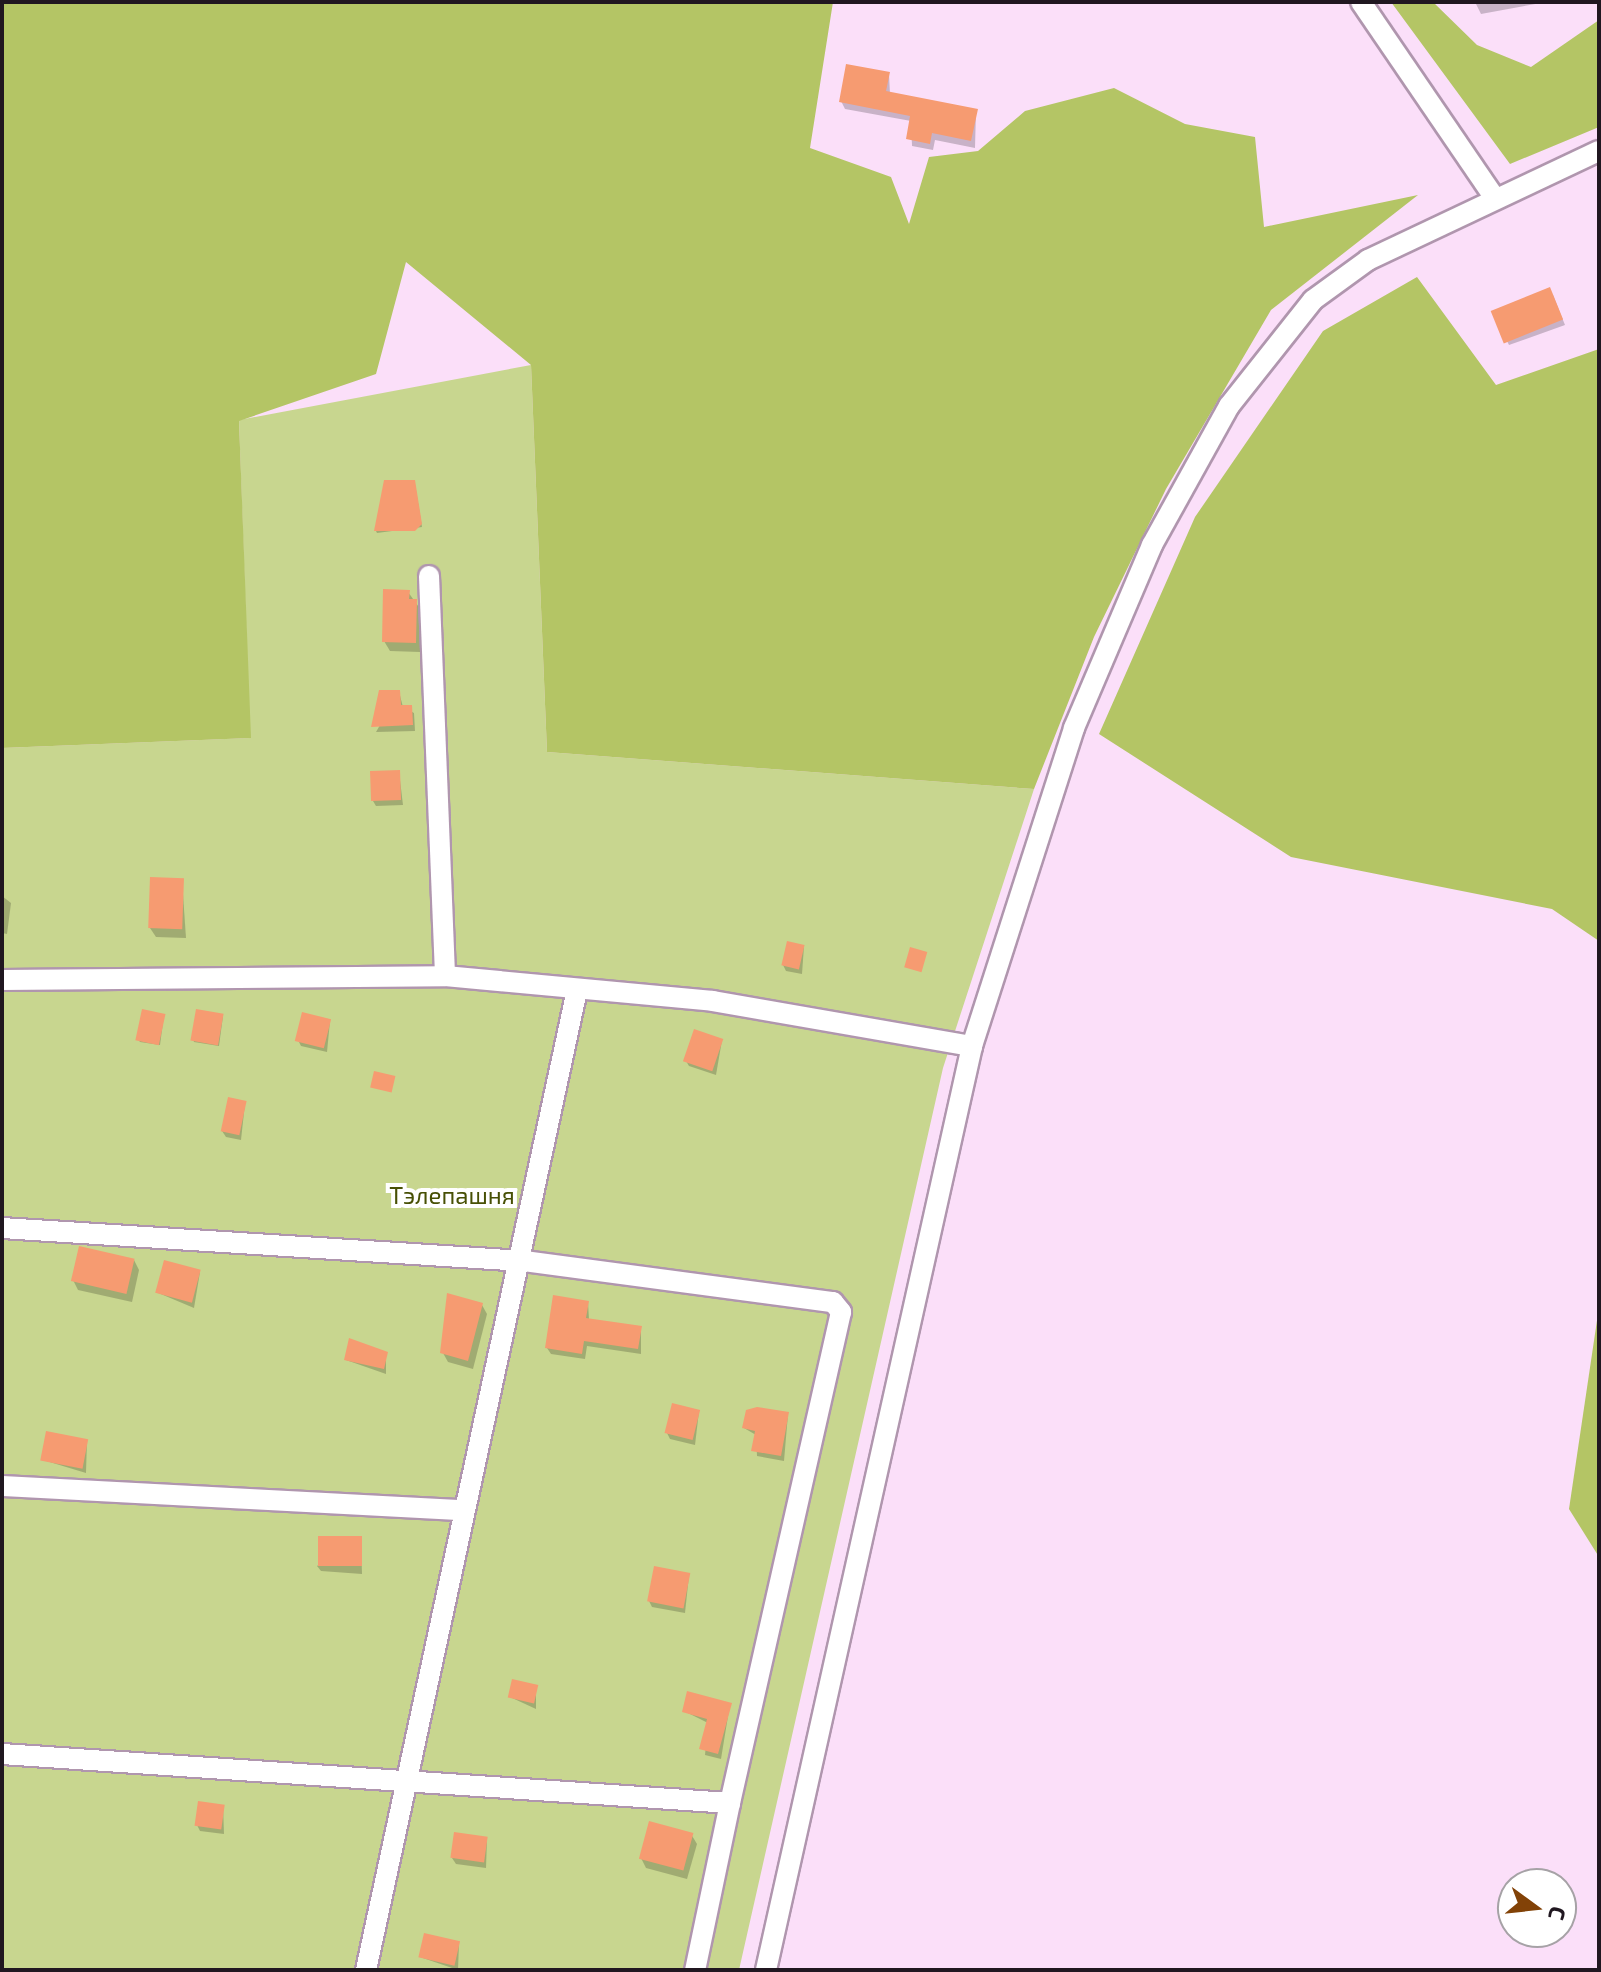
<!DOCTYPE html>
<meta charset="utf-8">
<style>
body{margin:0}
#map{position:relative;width:1601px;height:1972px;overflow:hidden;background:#fbdff9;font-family:"Exo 2",sans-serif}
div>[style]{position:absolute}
.green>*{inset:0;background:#c8d68f}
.forest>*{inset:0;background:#b4c565}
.shadow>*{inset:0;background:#0003}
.building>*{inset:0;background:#f69b71;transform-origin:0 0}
.roads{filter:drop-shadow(2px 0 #b096ae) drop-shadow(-2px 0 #b096ae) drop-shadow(0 2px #b096ae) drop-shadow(0 -2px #b096ae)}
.minor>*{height:20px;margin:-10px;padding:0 10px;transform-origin:10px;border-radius:10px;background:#fff}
span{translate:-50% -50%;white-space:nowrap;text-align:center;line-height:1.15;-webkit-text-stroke:8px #fff;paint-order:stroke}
.park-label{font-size:24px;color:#475005}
.frame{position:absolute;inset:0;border:4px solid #201720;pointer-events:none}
.north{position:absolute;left:1497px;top:1868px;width:80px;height:80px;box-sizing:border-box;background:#fff;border:2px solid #a6a2a6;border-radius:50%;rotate:105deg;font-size:22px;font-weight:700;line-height:32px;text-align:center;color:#201720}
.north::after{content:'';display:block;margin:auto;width:28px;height:36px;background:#824207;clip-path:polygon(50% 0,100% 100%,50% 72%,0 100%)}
</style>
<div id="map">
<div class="green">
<div style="clip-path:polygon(531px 365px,547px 752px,1034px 789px,943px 1068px,739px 1970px,2px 1970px,2px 748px,250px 738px,239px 420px)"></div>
</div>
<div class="forest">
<div style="clip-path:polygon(2px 2px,833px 2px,810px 148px,891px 177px,909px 224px,929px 157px,978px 151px,1025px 111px,1114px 88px,1185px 124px,1255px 137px,1264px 227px,1418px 195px,1271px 310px,1166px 489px,1094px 637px,1034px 789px,547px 752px,531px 365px,406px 262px,376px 374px,239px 421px,251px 738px,2px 748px)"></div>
<div style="clip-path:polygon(1391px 2px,1433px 2px,1477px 45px,1531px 67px,1599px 20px,1599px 127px,1510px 164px)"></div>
<div style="clip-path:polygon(1417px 277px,1496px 385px,1599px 349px,1599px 941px,1552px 909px,1291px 857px,1099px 734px,1195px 517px,1323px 331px)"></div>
<div style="clip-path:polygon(1599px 1307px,1599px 1557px,1569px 1509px)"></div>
</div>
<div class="shadow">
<div style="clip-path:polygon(1475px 2px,1541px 2px,1541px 3px,1481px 14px)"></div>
<div style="clip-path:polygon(889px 74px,890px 94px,976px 111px,975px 148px,935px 140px,933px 150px,912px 146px,911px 121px,845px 109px,841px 101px)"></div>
<div style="clip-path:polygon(1553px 295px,1565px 325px,1509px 345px,1506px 339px)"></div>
<div style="clip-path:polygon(415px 484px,422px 527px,377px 533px,376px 531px)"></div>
<div style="clip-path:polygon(408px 592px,421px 610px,420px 652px,390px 651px,384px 641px)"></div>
<div style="clip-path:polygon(399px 692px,403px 707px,414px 713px,415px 731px,376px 732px)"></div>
<div style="clip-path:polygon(399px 772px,403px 805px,376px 806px,373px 801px)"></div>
<div style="clip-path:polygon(182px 880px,186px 938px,156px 937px,150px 928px)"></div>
<div style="clip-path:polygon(2px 896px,11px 903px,7px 934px,2px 933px)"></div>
<div style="clip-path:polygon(804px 946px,802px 974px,786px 971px,783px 965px)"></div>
<div style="clip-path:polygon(164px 1015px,160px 1045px,140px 1042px,138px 1039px)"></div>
<div style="clip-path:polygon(223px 1016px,219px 1046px,194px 1042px,193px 1039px)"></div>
<div style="clip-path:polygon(330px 1021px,327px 1052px,301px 1046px,298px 1040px)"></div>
<div style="clip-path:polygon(722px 1040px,716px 1075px,689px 1066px,686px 1061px)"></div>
<div style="clip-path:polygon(245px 1103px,241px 1140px,226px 1137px,222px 1131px)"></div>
<div style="clip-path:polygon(134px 1260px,139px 1270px,132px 1302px,78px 1290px,73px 1280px)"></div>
<div style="clip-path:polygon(200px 1272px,194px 1308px,156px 1292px)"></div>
<div style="clip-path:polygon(448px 1296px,482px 1305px,487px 1314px,473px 1369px,448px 1362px,443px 1353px)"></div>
<div style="clip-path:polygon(588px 1302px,589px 1320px,641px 1328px,641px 1354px,587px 1346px,585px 1359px,551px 1354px,547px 1348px)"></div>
<div style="clip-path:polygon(386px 1353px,386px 1374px,346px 1360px)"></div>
<div style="clip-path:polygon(699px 1411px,695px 1445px,670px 1439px,667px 1433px)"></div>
<div style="clip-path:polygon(788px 1414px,784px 1461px,757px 1456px,756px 1435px,744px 1428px)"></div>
<div style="clip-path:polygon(87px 1440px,86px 1473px,43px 1460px)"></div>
<div style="clip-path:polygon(361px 1538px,362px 1574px,321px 1571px,317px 1566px)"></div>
<div style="clip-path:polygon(689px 1575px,685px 1613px,652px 1607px,649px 1601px)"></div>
<div style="clip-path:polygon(536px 1687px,536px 1709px,510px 1697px)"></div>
<div style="clip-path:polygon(730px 1704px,721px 1759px,705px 1755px,708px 1723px,684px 1711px)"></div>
<div style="clip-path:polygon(223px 1806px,224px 1834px,200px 1831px,197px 1825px)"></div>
<div style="clip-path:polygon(691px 1834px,697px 1844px,687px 1879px,646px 1868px,641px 1858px)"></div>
<div style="clip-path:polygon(487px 1839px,486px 1868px,456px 1864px,452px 1858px)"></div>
<div style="clip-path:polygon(459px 1943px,458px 1970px,420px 1957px)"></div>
</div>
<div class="building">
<div style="clip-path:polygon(846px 64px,890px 72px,886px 91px,978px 109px,971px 141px,932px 133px,930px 144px,906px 139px,910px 116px,839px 102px)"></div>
<div style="left:1550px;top:287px;width:35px;height:64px;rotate:68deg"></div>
<div style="clip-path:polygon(384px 480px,415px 480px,422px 524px,415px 531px,374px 531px)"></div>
<div style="clip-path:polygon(383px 589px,410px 590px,409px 599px,417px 599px,416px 643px,382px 642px)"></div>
<div style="clip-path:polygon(379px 690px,400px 690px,401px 705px,412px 705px,413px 725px,371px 727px)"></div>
<div style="left:400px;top:770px;width:30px;height:30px;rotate:88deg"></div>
<div style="left:150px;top:877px;width:34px;height:51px;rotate:2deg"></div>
<div style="left:787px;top:941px;width:18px;height:25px;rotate:13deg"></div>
<div style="left:910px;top:947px;width:18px;height:21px;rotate:16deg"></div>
<div style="left:142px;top:1009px;width:24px;height:32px;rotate:12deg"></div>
<div style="left:196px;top:1009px;width:28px;height:32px;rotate:10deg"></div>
<div style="left:302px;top:1012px;width:30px;height:30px;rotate:14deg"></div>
<div style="left:694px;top:1029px;width:31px;height:34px;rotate:19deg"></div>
<div style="left:374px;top:1071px;width:22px;height:17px;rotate:13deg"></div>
<div style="left:228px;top:1097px;width:19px;height:35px;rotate:12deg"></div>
<div style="left:79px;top:1246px;width:57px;height:36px;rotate:13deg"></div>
<div style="left:164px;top:1260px;width:38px;height:34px;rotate:15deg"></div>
<div style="clip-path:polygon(447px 1293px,483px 1303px,468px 1361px,440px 1353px)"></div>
<div style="clip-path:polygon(553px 1295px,589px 1301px,586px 1318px,642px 1326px,638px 1349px,584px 1341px,582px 1354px,545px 1348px)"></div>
<div style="clip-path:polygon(349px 1338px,388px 1352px,384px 1369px,344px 1360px)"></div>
<div style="left:672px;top:1403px;width:29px;height:31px;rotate:14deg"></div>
<div style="clip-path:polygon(757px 1407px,789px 1412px,781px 1456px,751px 1451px,755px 1431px,742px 1428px,746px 1410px)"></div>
<div style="left:46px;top:1431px;width:43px;height:30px;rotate:11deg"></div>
<div style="left:318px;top:1536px;width:44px;height:30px"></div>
<div style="left:654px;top:1566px;width:37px;height:36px;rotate:11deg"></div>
<div style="left:512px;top:1679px;width:27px;height:19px;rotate:13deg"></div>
<div style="clip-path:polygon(687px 1691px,732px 1703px,718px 1754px,699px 1749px,707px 1719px,682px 1712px)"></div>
<div style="left:198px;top:1801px;width:27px;height:25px;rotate:8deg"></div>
<div style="left:649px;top:1821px;width:46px;height:39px;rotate:15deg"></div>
<div style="left:454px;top:1832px;width:34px;height:26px;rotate:8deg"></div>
<div style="left:424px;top:1933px;width:37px;height:25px;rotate:13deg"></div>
</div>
<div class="roads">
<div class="minor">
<div style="left:1361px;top:2px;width:236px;rotate:55.7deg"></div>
<div style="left:429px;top:576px;width:400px;rotate:87.7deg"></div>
<div style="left:2px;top:980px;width:443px;rotate:-0.5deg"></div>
<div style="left:445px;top:976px;width:269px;rotate:5.3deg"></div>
<div style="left:713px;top:1001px;width:263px;rotate:9.9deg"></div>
<div style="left:2px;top:1228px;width:523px;rotate:3.62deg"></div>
<div style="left:524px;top:1261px;width:312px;rotate:7.6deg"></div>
<div style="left:833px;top:1302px;width:13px;rotate:51deg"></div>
<div style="left:841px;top:1312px;width:503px;rotate:102.74deg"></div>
<div style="left:2px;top:1486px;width:461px;rotate:3deg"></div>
<div style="left:2px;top:1754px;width:730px;rotate:3.85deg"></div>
<div style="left:730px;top:1803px;width:171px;rotate:101.8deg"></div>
<div style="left:366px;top:1970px;width:1002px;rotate:-77.85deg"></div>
<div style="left:766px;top:1970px;width:947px;rotate:-77.43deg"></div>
<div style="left:972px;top:1046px;width:334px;rotate:-72.2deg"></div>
<div style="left:1074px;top:728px;width:199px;rotate:-66.9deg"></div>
<div style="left:1152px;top:545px;width:159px;rotate:-61deg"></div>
<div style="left:1229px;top:406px;width:135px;rotate:-51.6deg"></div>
<div style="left:1313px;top:300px;width:68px;rotate:-36deg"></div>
<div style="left:1368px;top:260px;width:255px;rotate:-25.3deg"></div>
</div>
</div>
<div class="park-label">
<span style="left:452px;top:1195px">Тэлепашня</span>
</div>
<div class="frame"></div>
<div class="north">С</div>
</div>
